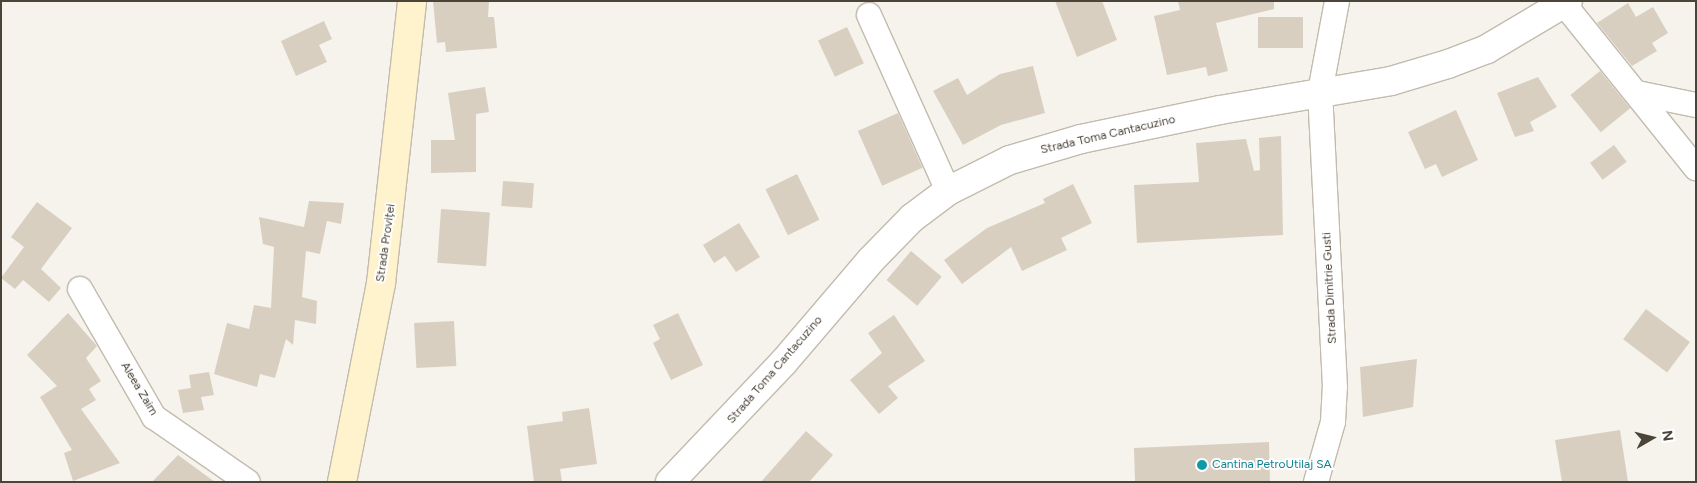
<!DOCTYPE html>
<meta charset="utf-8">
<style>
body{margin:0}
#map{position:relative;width:1697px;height:483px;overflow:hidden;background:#f6f3ec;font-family:Figtree,sans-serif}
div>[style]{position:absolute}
.building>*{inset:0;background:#d8cfc1;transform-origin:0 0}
.roads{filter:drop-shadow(1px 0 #c2bbae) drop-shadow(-1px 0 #c2bbae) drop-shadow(0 1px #c2bbae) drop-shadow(0 -1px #c2bbae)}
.minor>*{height:24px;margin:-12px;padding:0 12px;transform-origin:12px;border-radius:12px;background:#fff}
.tertiary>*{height:28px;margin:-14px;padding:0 14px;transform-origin:14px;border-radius:14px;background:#fff}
.secondary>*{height:28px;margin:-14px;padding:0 14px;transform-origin:14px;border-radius:14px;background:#fff3cd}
.dots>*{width:14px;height:14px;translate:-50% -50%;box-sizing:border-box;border:2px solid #fff;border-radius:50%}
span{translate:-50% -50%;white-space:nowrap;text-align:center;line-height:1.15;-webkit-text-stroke:4px #fff;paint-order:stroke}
.street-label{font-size:12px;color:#4b4439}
.culture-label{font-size:12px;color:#0d838f}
.left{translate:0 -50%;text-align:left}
.frame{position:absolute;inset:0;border:2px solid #4b4439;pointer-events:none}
.north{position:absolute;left:1627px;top:413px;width:50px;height:50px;-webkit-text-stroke:4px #fff;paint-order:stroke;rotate:82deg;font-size:14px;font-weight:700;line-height:20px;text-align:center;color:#4b4439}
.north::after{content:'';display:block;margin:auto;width:18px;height:22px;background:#4b4439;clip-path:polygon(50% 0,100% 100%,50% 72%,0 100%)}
</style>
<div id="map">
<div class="building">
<div style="clip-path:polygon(433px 1px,489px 1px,488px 17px,494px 17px,497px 48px,446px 52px,445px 42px,437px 43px)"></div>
<div style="clip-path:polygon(1055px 1px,1102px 1px,1117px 40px,1077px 57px)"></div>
<div style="clip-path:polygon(1178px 1px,1274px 1px,1274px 9px,1216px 23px,1228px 71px,1208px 76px,1206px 67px,1167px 75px,1154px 16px,1180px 10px)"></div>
<div style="clip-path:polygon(1628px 3px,1636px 17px,1653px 7px,1668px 33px,1652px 43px,1657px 51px,1632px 66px,1597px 23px)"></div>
<div style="left:1303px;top:17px;width:31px;height:45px;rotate:90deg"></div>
<div style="clip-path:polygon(324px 21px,332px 39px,319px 45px,327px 62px,296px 76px,281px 41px)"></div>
<div style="left:847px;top:27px;width:40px;height:32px;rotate:65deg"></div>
<div style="clip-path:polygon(1033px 66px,1045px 113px,1001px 125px,963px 145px,933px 91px,958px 78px,967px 95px,1000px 74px)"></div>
<div style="left:1600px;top:71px;width:48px;height:38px;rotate:51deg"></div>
<div style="clip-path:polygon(1538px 77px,1557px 107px,1530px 122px,1534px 131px,1515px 137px,1497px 93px)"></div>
<div style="clip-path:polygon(485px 87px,489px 112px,476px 114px,476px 172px,431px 173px,431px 140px,455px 140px,448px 93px)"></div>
<div style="clip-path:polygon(1456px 110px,1478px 160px,1442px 177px,1436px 164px,1425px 169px,1408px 132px)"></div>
<div style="left:898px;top:113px;width:60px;height:44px;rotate:66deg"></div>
<div style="clip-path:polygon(1281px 136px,1283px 235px,1137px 243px,1134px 185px,1199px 182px,1196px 143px,1246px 139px,1254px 171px,1260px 170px,1259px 138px)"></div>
<div style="left:1614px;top:145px;width:21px;height:30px;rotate:53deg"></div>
<div style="left:797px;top:174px;width:51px;height:35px;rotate:64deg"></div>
<div style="left:503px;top:181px;width:31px;height:25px;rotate:4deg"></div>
<div style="clip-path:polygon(1073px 184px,1092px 223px,1061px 238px,1067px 250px,1022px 271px,1011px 247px,962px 284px,944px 260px,987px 228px,1045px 203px,1043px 199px)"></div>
<div style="clip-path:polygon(309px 201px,344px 203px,341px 224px,327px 221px,320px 254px,306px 251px,302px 297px,317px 301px,316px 324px,295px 320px,293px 345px,286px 339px,275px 378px,260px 374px,257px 387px,214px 374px,227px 323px,249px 329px,254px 305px,271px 308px,274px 247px,263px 244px,259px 217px,304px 227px)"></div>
<div style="clip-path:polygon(37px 202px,72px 228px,41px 269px,61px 288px,49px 302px,23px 280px,15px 289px,1px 278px,24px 247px,11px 237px)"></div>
<div style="left:441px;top:209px;width:49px;height:54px;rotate:4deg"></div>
<div style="clip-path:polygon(739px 223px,760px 257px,736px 272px,725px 256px,714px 263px,703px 245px)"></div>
<div style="left:911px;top:251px;width:40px;height:38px;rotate:40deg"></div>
<div style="left:1646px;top:309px;width:55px;height:38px;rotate:37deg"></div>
<div style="clip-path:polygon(68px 313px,97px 346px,86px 358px,101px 381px,89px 389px,96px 400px,81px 409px,120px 463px,73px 481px,64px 453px,72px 450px,40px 397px,57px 386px,27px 355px)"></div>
<div style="clip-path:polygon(678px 313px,703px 365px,671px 380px,653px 343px,660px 339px,653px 325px)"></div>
<div style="clip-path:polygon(894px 315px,925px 361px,888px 386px,898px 398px,879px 414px,850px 380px,882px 353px,868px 333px)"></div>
<div style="left:454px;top:321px;width:45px;height:40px;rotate:87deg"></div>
<div style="clip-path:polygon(1417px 359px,1413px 407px,1363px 417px,1360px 367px)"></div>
<div style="clip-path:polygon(209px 372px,214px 395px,201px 397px,204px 410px,183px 413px,178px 390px,191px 388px,189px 375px)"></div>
<div style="clip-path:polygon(589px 408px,597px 464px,560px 469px,562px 482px,534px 482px,527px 426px,563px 421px,562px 412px)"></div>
<div style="clip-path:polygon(1620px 430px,1628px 482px,1562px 482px,1555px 440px)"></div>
<div style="clip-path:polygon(806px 431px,833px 455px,809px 482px,761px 482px)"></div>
<div style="clip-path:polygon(1269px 442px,1270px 482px,1135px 482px,1134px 448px)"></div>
<div style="clip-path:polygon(178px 455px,215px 482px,152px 482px)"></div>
</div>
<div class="roads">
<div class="minor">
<div style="left:1564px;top:4px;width:211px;rotate:51.2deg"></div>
<div style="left:869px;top:15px;width:193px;rotate:65.8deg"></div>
<div style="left:1637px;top:93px;width:60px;rotate:11.5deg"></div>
<div style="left:80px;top:289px;width:148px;rotate:60deg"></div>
<div style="left:154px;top:417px;width:114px;rotate:34.7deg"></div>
<div style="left:1316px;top:482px;width:62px;rotate:-74.2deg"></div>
<div style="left:1333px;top:422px;width:35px;rotate:-87deg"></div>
<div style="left:1335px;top:387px;width:295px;rotate:-92.9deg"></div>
<div style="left:1320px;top:92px;width:93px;rotate:-79.4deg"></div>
</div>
<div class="tertiary">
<div style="left:670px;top:482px;width:164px;rotate:-46.5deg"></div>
<div style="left:783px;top:363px;width:135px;rotate:-49.5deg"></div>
<div style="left:871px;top:260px;width:59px;rotate:-45.7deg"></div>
<div style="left:912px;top:218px;width:45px;rotate:-36.9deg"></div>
<div style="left:948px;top:191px;width:69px;rotate:-26.6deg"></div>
<div style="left:1010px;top:160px;width:74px;rotate:-16.5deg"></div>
<div style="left:1081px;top:139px;width:142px;rotate:-11.8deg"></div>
<div style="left:1220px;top:110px;width:173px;rotate:-9.6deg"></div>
<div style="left:1391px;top:81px;width:59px;rotate:-16.6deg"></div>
<div style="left:1448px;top:64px;width:42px;rotate:-21deg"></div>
<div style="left:1487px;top:49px;width:94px;rotate:-30.7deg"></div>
</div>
<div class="secondary">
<div style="left:342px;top:482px;width:203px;rotate:-78.9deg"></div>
<div style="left:381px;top:283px;width:284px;rotate:-83.7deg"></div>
</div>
</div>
<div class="dots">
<div style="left:1202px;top:465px;background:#0f9aa8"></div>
</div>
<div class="street-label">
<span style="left:1108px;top:135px;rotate:-13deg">Strada Toma Cantacuzino</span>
<span style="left:386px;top:243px;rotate:-82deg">Strada Proviței</span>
<span style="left:1330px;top:288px;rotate:-93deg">Strada Dimitrie Gusti</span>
<span style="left:775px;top:370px;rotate:-49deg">Strada Toma Cantacuzino</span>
<span style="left:139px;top:389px;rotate:59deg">Aleea Zaim</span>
</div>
<div class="culture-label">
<span class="left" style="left:1212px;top:465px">Cantina PetroUtilaj SA</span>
</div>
<div class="frame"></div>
<div class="north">N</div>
</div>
